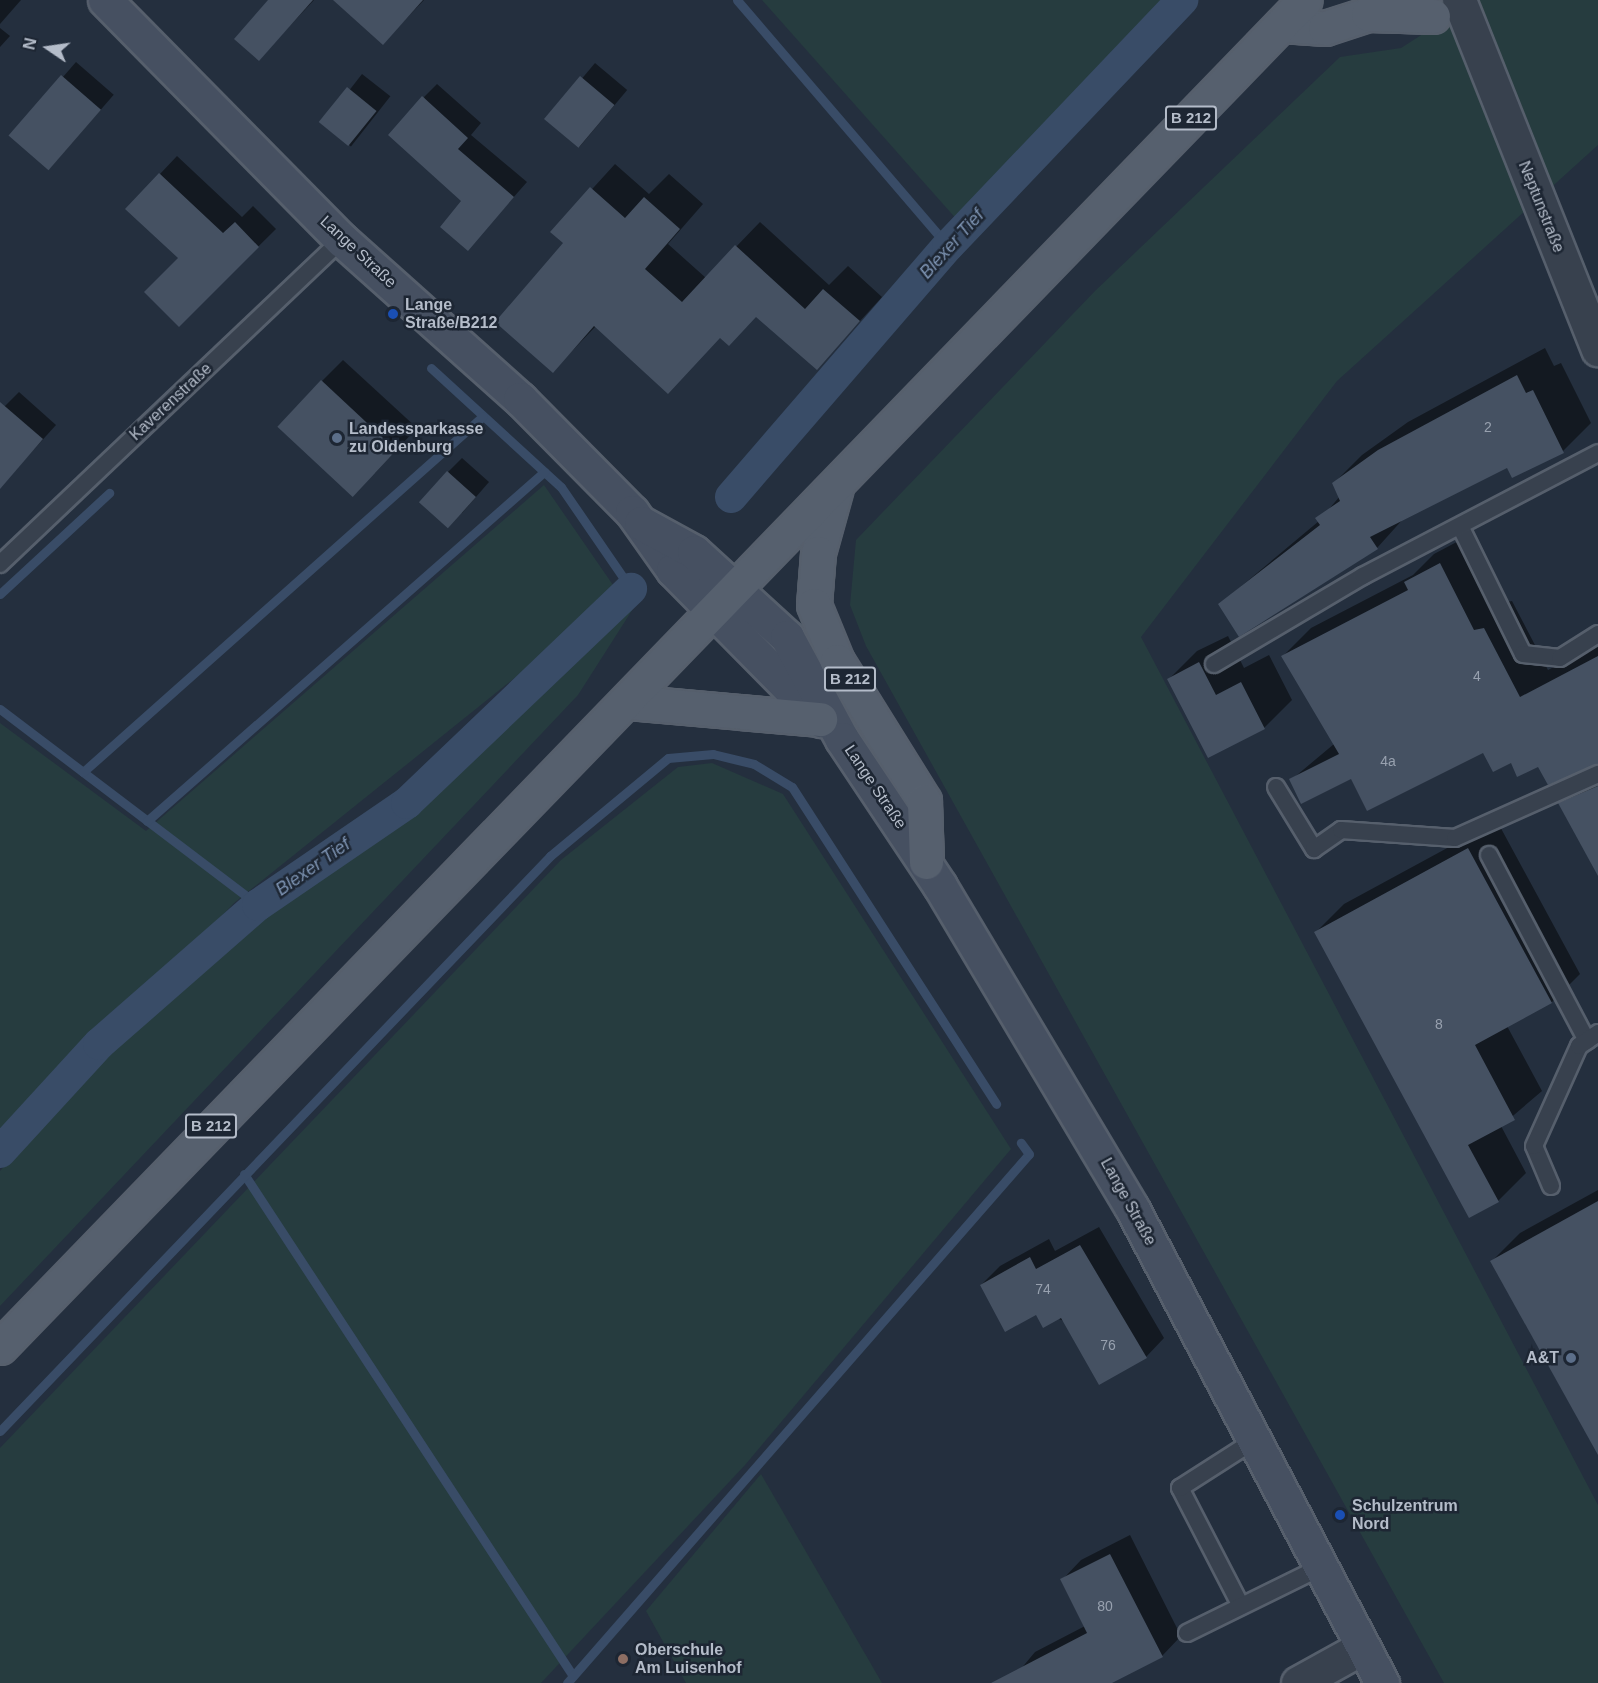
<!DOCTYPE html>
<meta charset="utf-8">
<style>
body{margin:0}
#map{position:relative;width:1598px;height:1683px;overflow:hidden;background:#242f3e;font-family:Arial,sans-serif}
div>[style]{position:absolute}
.green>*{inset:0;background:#263c3f}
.shadow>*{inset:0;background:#0007;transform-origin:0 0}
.stream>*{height:9px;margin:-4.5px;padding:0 4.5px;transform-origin:4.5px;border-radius:4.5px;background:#394c67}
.canal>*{height:32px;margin:-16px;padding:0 16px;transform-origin:16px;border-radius:16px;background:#394c67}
.building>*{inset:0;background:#455162;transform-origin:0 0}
.roads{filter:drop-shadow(2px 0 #565f6c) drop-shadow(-2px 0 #565f6c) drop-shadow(0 2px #565f6c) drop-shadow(0 -2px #565f6c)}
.lane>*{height:16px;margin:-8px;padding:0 8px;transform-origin:8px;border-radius:8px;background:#38414e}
.street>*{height:33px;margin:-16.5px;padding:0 16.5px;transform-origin:16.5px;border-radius:16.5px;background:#38414e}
.secondary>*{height:33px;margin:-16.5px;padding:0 16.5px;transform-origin:16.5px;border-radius:16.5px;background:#465061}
.primary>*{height:33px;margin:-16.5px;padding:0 16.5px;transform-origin:16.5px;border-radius:16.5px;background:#56606e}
.dots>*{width:16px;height:16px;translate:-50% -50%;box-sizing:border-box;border:3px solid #1d2633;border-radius:50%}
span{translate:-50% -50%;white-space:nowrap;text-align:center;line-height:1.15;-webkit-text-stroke:5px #1d2633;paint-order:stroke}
.number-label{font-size:14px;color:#98a1af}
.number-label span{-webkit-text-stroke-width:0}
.shield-label span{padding:2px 4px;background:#1d2633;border:2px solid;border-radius:4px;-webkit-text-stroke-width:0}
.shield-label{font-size:15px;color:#b4bcc9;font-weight:700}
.street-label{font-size:16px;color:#b4bcc9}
.poi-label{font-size:16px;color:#b4bcc9;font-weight:700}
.left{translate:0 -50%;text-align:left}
.right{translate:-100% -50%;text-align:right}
.water-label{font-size:18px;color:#7c92b1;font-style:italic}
.north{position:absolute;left:18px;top:18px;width:60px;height:60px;-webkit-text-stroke:4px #1d2633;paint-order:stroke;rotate:283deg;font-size:16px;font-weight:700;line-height:24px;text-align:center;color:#b4bcc9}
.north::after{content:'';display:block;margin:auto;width:21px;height:27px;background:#b4bcc9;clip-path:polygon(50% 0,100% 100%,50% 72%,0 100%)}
</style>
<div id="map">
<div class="green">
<div style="clip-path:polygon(762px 0,1171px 0,959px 222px)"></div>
<div style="clip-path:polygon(1476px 0,1598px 0,1598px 145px,1337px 381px,1141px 637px,1598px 1505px,1598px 1683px,1444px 1683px,866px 646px,850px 605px,856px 540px,1095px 291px,1340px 57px,1401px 48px)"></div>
<div style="clip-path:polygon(544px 485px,613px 585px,608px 603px,234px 903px,0 1147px,0 723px,146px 831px)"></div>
<div style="clip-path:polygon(638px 601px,578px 695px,0 1306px,0 1171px,102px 1060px,252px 924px,420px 809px)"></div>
<div style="clip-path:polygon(712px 763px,783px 794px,1011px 1149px,745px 1465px,541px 1683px,0 1683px,0 1448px,561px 860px,678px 767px)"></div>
<div style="clip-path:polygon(761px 1474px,882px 1683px,686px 1683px,646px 1611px)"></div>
</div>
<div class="shadow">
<div style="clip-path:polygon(0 0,21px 0,0 24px)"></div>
<div style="clip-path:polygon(270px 0,314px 0,259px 59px)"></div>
<div style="clip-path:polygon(335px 0,424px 0,383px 43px)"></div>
<div style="clip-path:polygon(0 28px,10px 36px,0 47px)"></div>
<div style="left:76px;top:62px;width:50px;height:98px;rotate:41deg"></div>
<div style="left:595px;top:63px;width:42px;height:74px;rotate:40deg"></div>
<div style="left:362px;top:74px;width:36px;height:64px;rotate:38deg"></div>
<div style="clip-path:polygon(437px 84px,481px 123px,471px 135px,527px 182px,468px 249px,463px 201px,424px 97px)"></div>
<div style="clip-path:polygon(177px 156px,242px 217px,253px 206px,276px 229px,179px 325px,180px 258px,160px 174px)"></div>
<div style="clip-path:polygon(615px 164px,649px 194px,669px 174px,703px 204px,668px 244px,706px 278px,760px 222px,829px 285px,848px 266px,882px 297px,817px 368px,757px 316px,596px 326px,553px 371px,565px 243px,553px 232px)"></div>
<div style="clip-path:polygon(1545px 348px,1554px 366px,1561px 363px,1591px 423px,1563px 451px,1508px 466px,1404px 518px,1377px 548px,1240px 635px,1220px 604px,1319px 521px,1340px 496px,1334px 483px,1362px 455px,1408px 422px)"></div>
<div style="clip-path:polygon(343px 360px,417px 428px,375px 473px,322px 381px)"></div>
<div style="clip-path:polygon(19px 392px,56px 425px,9px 477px,0 470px,0 411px)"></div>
<div style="clip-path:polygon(462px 458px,489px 482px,462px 513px,448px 472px)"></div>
<div style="clip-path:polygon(1468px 536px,1502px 603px,1512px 601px,1548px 670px,1598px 644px,1598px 763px,1538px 765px,1484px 751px,1351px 777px,1291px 780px,1334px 744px,1283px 656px,1311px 628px,1413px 575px,1434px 554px)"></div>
<div style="clip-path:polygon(1228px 636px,1244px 668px,1269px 655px,1292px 700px,1264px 728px,1169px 679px,1197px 651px)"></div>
<div style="clip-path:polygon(1598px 771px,1598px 873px,1560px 804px)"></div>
<div style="clip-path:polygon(1497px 821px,1580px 974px,1552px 1002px,1507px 1026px,1542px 1091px,1501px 1126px,1526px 1173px,1498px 1201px,1316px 932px,1344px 904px)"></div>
<div style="clip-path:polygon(1598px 1190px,1598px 1452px,1492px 1261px,1520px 1233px)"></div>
<div style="clip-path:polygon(1099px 1227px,1164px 1338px,1146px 1357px,981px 1285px,1000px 1266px,1049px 1239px,1055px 1251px)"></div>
<div style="clip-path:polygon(1130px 1535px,1181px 1636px,1162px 1656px,1109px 1683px,1009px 1683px,1035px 1652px,1085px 1626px,1062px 1580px,1081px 1560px)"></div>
</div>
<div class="stream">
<div style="left:737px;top:0;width:324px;rotate:49.4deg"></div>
<div style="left:431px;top:368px;width:176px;rotate:42.5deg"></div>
<div style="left:561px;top:487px;width:124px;rotate:55.5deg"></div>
<div style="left:0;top:594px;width:149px;rotate:-42.8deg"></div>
<div style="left:0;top:709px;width:324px;rotate:37.2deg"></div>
<div style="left:83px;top:772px;width:535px;rotate:-41.67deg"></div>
<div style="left:147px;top:821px;width:529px;rotate:-41.32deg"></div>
<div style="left:244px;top:1174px;width:600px;rotate:56.76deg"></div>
<div style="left:0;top:1431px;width:796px;rotate:-46.27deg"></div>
<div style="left:550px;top:856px;width:153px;rotate:-39.7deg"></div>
<div style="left:668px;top:758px;width:45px;rotate:-5.1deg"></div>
<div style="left:713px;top:754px;width:42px;rotate:13.7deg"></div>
<div style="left:754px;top:764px;width:44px;rotate:31.2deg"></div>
<div style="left:792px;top:787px;width:377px;rotate:57.2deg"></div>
<div style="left:567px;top:1683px;width:702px;rotate:-48.87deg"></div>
<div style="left:1029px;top:1154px;width:14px;rotate:-126deg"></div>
</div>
<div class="canal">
<div style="left:731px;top:497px;width:332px;rotate:-49.2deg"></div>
<div style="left:948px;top:246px;width:340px;rotate:-46.4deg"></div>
<div style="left:0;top:1152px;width:147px;rotate:-47.5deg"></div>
<div style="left:99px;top:1044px;width:211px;rotate:-41.2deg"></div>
<div style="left:258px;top:905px;width:181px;rotate:-34.4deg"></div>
<div style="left:407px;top:803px;width:310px;rotate:-43.7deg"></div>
</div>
<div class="building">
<div style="clip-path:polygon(268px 0,313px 0,259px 61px,234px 39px)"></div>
<div style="clip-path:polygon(333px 0,423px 0,383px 45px)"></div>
<div style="left:61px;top:75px;width:53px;height:80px;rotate:41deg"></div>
<div style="left:580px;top:76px;width:45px;height:56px;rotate:40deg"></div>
<div style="left:347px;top:87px;width:38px;height:45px;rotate:39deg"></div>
<div style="clip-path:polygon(422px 96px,468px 138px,458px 149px,514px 197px,468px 251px,440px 227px,461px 201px,388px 135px)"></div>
<div style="clip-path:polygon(159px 173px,223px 233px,235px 222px,259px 247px,179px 327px,144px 292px,178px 258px,125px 209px)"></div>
<div style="clip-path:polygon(590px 187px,625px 218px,644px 197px,680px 229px,645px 269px,682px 302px,735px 245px,805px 309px,823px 289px,860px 321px,817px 370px,756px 317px,729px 346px,720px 338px,668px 394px,594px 326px,553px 373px,495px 322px,563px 243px,550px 232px)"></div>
<div style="clip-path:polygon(1517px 375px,1526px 393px,1533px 390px,1564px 453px,1512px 478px,1507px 468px,1370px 537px,1378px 549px,1239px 637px,1218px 604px,1320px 525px,1315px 518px,1340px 501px,1332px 483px,1378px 450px)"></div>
<div style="left:321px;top:380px;width:103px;height:64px;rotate:43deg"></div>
<div style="clip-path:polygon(0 402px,43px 439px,0 489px)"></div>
<div style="left:447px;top:471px;width:39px;height:42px;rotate:42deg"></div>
<div style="clip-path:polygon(1440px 563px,1474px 630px,1484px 628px,1520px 697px,1598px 656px,1598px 764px,1548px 785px,1538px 767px,1517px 777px,1511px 763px,1493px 772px,1483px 753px,1367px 811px,1351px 779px,1301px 804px,1289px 779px,1339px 754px,1281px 656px,1408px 590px,1404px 582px)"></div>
<div style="clip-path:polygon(1199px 662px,1216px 695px,1241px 682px,1265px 729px,1208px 758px,1167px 679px)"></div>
<div style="clip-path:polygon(1598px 786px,1598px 876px,1558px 803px)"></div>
<div style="clip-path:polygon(1468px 848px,1552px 1003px,1475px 1045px,1515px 1120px,1468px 1145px,1499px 1202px,1469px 1218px,1314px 932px)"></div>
<div style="clip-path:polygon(1598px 1201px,1598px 1455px,1490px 1261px)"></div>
<div style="clip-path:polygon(1080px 1245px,1147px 1358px,1099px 1385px,1061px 1318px,1043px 1328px,1036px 1315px,1005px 1332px,980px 1285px,1030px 1257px,1036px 1269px)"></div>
<div style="clip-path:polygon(1110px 1554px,1163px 1657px,1112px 1683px,991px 1683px,1087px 1633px,1060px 1579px)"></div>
</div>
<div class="roads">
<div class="lane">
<div style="left:1461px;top:528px;width:140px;rotate:63.8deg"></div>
<div style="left:1523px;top:654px;width:37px;rotate:6deg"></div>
<div style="left:1560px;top:658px;width:45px;rotate:-32.3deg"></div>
<div style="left:0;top:564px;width:471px;rotate:-43.5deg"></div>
<div style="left:1214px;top:664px;width:173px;rotate:-30.6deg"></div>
<div style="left:1363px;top:576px;width:265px;rotate:-27.6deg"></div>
<div style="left:1276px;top:787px;width:73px;rotate:58.5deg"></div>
<div style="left:1314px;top:849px;width:33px;rotate:-35deg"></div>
<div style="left:1341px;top:830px;width:114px;rotate:4deg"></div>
<div style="left:1455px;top:838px;width:157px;rotate:-24.1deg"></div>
<div style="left:1489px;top:855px;width:210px;rotate:62.2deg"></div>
<div style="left:1551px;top:1186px;width:43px;rotate:-113deg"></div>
<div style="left:1534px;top:1146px;width:110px;rotate:-65.8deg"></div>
<div style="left:1579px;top:1046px;width:23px;rotate:-34deg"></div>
<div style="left:1241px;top:1606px;width:133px;rotate:-117.3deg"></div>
<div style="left:1180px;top:1488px;width:89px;rotate:-32.6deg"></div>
<div style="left:1187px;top:1633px;width:149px;rotate:-26.2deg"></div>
</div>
<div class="street">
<div style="left:1459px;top:0;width:376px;rotate:68.3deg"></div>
<div style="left:1298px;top:1683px;width:74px;rotate:-29deg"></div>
</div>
<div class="secondary">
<div style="left:105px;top:0;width:337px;rotate:45.4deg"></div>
<div style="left:342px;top:240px;width:239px;rotate:41.8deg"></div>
<div style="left:520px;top:399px;width:159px;rotate:45.3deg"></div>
<div style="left:632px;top:512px;width:71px;rotate:54.7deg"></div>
<div style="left:673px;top:570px;width:211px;rotate:45.4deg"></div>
<div style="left:641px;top:523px;width:60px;rotate:28.7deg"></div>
<div style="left:694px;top:552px;width:126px;rotate:42.4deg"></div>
<div style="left:787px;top:637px;width:116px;rotate:61.7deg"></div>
<div style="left:842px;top:739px;width:177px;rotate:56.3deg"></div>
<div style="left:940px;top:886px;width:375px;rotate:59.2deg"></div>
<div style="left:1132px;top:1208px;width:537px;rotate:62.24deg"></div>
</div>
<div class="primary">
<div style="left:1281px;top:25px;width:44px;rotate:3.9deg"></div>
<div style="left:1325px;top:28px;width:45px;rotate:-18deg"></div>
<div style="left:1368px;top:14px;width:65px;rotate:1.8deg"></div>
<div style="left:836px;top:488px;width:67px;rotate:105.5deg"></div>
<div style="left:818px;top:553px;width:52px;rotate:94.4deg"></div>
<div style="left:814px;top:605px;width:61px;rotate:67.7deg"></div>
<div style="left:837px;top:661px;width:165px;rotate:58.1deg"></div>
<div style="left:924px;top:801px;width:61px;rotate:88.1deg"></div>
<div style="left:628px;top:702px;width:193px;rotate:5.1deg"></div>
<div style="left:0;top:1347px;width:1875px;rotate:-45.91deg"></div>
</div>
</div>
<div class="dots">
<div style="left:393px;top:314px;background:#1a4fb4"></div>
<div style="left:337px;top:438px;background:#5c6f8a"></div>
<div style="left:1571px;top:1358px;background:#5c6f8a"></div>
<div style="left:1340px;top:1515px;background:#1a4fb4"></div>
<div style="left:623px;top:1659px;background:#8d6e63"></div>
</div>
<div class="number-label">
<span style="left:1488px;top:427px">2</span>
<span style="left:1477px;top:676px">4</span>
<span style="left:1388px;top:761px">4a</span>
<span style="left:1439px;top:1024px">8</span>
<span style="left:1043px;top:1289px">74</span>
<span style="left:1108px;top:1345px">76</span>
<span style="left:1105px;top:1606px">80</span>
</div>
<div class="shield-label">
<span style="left:1191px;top:118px">B 212</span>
<span style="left:850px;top:679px">B 212</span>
<span style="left:211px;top:1126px">B 212</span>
</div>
<div class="street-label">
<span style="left:1541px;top:207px;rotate:68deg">Neptunstraße</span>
<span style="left:358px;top:252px;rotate:43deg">Lange Straße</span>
<span style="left:171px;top:402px;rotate:-43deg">Kaverenstraße</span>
<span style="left:875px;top:787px;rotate:56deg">Lange Straße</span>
<span style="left:1128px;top:1202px;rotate:61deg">Lange Straße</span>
</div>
<div class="poi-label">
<span class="left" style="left:405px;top:314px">Lange<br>Straße/B212</span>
<span class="left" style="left:349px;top:438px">Landessparkasse<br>zu Oldenburg</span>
<span class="right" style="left:1559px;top:1358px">A&amp;T</span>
<span class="left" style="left:1352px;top:1515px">Schulzentrum<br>Nord</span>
<span class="left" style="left:635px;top:1659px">Oberschule<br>Am Luisenhof</span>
</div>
<div class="water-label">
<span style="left:952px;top:244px;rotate:-48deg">Blexer Tief</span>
<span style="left:313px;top:867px;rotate:-35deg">Blexer Tief</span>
</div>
<div class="north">N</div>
</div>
